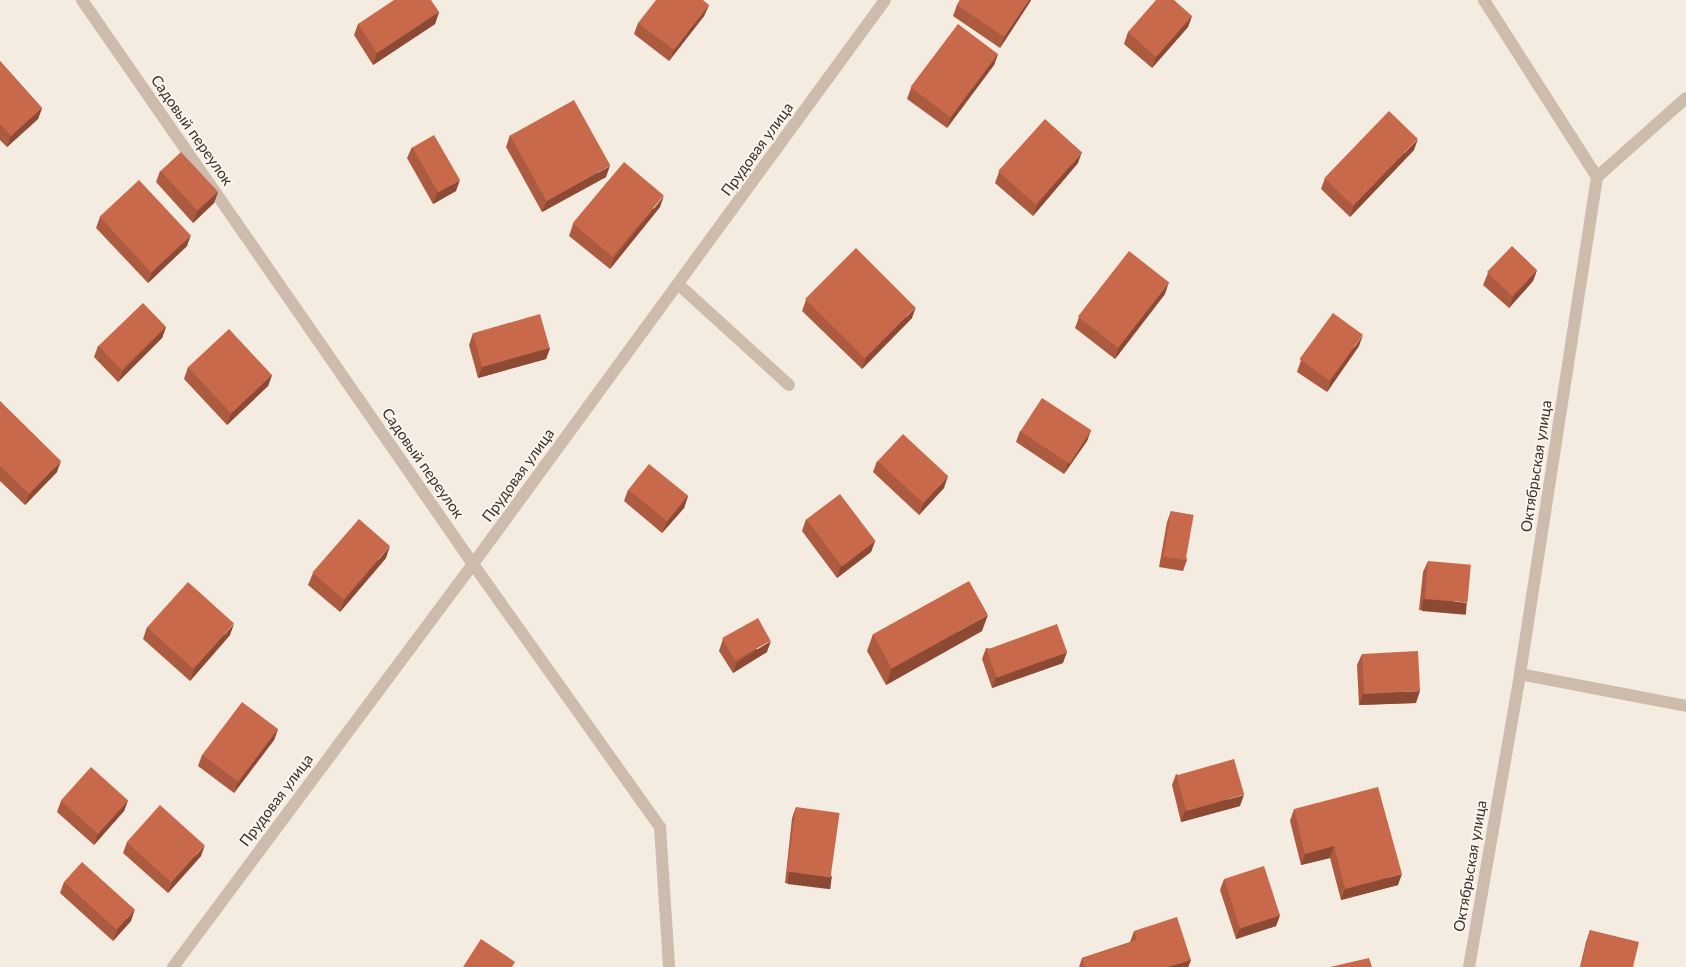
<!DOCTYPE html>
<meta charset="utf-8">
<style>
body{margin:0}
#map{position:relative;width:1686px;height:967px;overflow:hidden;background:#f4ebe1;font-family:Lato,sans-serif}
div>[style]{position:absolute}
.minor>*{height:12px;margin:-6px;padding:0 6px;transform-origin:6px;border-radius:6px;background:#cdbbac}
.wall>*{inset:0;background:#ac5a40}
.shaded-wall>*{inset:0;background:#8c4a34;transform-origin:0 0}
.building>*{inset:0;background:#c8694b;transform-origin:0 0}
span{translate:-50% -50%;white-space:nowrap;text-align:center;line-height:1.15;-webkit-text-stroke:4px #fbf5ee;paint-order:stroke}
.street-label{font-size:15px;color:#3b302b}
</style>
<div id="map">
<div class="minor">
<div style="left:82px;top:0;width:686px;rotate:55.27deg"></div>
<div style="left:473px;top:564px;width:323px;rotate:54.6deg"></div>
<div style="left:660px;top:827px;width:140px;rotate:86.3deg"></div>
<div style="left:1597px;top:177px;width:119px;rotate:-41.6deg"></div>
<div style="left:678px;top:284px;width:150px;rotate:42.3deg"></div>
<div style="left:1520px;top:674px;width:169px;rotate:10.9deg"></div>
<div style="left:173px;top:967px;width:502px;rotate:-53.34deg"></div>
<div style="left:473px;top:564px;width:698px;rotate:-53.85deg"></div>
<div style="left:1469px;top:967px;width:297px;rotate:-80.1deg"></div>
<div style="left:1520px;top:674px;width:503px;rotate:-81.19deg"></div>
<div style="left:1597px;top:177px;width:210px;rotate:-122.6deg"></div>
</div>
<div class="wall">
<div style="clip-path:polygon(960px 0,1031px 0,1000px 48px,953px 16px,957px 5px)"></div>
<div style="clip-path:polygon(709px 5px,704px 16px,669px 61px,634px 34px,638px 23px)"></div>
<div style="clip-path:polygon(439px 12px,435px 24px,373px 65px,354px 35px,358px 24px)"></div>
<div style="clip-path:polygon(1192px 16px,1188px 27px,1152px 68px,1124px 44px,1128px 32px)"></div>
<div style="clip-path:polygon(998px 54px,994px 65px,947px 128px,907px 99px,911px 88px)"></div>
<div style="clip-path:polygon(0 61px,42px 108px,38px 119px,7px 147px,0 140px)"></div>
<div style="clip-path:polygon(510px 135px,606px 177px,542px 212px,506px 147px)"></div>
<div style="clip-path:polygon(412px 147px,456px 191px,433px 204px,407px 158px)"></div>
<div style="clip-path:polygon(1414px 150px,1350px 217px,1321px 189px,1325px 178px)"></div>
<div style="clip-path:polygon(1078px 163px,1033px 216px,995px 183px,999px 172px)"></div>
<div style="clip-path:polygon(160px 171px,218px 192px,214px 203px,193px 223px,156px 182px)"></div>
<div style="clip-path:polygon(660px 207px,610px 269px,569px 236px,573px 224px)"></div>
<div style="clip-path:polygon(100px 217px,187px 246px,148px 283px,96px 228px)"></div>
<div style="clip-path:polygon(1537px 270px,1533px 281px,1509px 308px,1483px 285px,1488px 273px)"></div>
<div style="clip-path:polygon(1165px 294px,1115px 359px,1075px 328px,1079px 317px)"></div>
<div style="clip-path:polygon(806px 300px,912px 318px,862px 369px,802px 311px)"></div>
<div style="clip-path:polygon(166px 327px,162px 338px,118px 382px,94px 357px,98px 346px)"></div>
<div style="clip-path:polygon(473px 333px,550px 348px,546px 359px,478px 378px,469px 345px)"></div>
<div style="clip-path:polygon(1359px 346px,1327px 392px,1297px 372px,1301px 360px)"></div>
<div style="clip-path:polygon(188px 367px,272px 375px,268px 386px,227px 425px,184px 379px)"></div>
<div style="clip-path:polygon(0 401px,57px 472px,25px 505px,0 481px)"></div>
<div style="clip-path:polygon(1091px 430px,1087px 441px,1064px 474px,1016px 442px,1020px 431px)"></div>
<div style="clip-path:polygon(877px 461px,944px 488px,919px 515px,873px 472px)"></div>
<div style="clip-path:polygon(628px 490px,688px 496px,684px 508px,662px 533px,624px 501px)"></div>
<div style="clip-path:polygon(1171px 511px,1187px 560px,1183px 571px,1159px 567px,1167px 522px)"></div>
<div style="clip-path:polygon(806px 519px,875px 541px,871px 552px,837px 578px,802px 531px)"></div>
<div style="clip-path:polygon(386px 558px,340px 612px,308px 585px,313px 573px)"></div>
<div style="clip-path:polygon(1428px 561px,1463px 614px,1419px 610px,1423px 572px)"></div>
<div style="clip-path:polygon(147px 627px,230px 635px,190px 681px,143px 639px)"></div>
<div style="clip-path:polygon(982px 631px,886px 685px,867px 651px,873px 634px)"></div>
<div style="clip-path:polygon(723px 639px,767px 652px,733px 673px,719px 651px)"></div>
<div style="clip-path:polygon(986px 648px,1063px 663px,992px 688px,982px 659px)"></div>
<div style="clip-path:polygon(1362px 654px,1416px 703px,1359px 705px,1357px 665px)"></div>
<div style="clip-path:polygon(278px 729px,274px 740px,234px 793px,198px 766px,202px 755px)"></div>
<div style="clip-path:polygon(1176px 774px,1240px 806px,1181px 822px,1172px 785px)"></div>
<div style="clip-path:polygon(128px 800px,124px 811px,94px 845px,57px 812px,61px 801px)"></div>
<div style="clip-path:polygon(796px 807px,832px 877px,828px 888px,785px 883px,792px 818px)"></div>
<div style="clip-path:polygon(1294px 809px,1398px 885px,1341px 900px,1330px 858px,1301px 865px,1290px 821px)"></div>
<div style="clip-path:polygon(127px 842px,201px 856px,168px 893px,123px 853px)"></div>
<div style="clip-path:polygon(1224px 879px,1280px 915px,1276px 926px,1236px 939px,1220px 890px)"></div>
<div style="clip-path:polygon(64px 882px,131px 921px,113px 941px,60px 893px)"></div>
<div style="clip-path:polygon(1590px 930px,1633px 967px,1580px 967px,1586px 942px)"></div>
<div style="clip-path:polygon(1134px 931px,1191px 960px,1188px 967px,1079px 967px,1082px 958px,1130px 942px)"></div>
</div>
<div class="shaded-wall">
<div style="clip-path:polygon(1029px 0,1031px 0,1030px 2px,1000px 48px,1004px 37px)"></div>
<div style="clip-path:polygon(709px 5px,704px 16px,669px 61px,674px 50px)"></div>
<div style="clip-path:polygon(439px 12px,435px 24px,373px 65px,377px 53px)"></div>
<div style="clip-path:polygon(1192px 16px,1188px 27px,1152px 68px,1156px 57px)"></div>
<div style="clip-path:polygon(998px 54px,994px 65px,947px 128px,951px 117px)"></div>
<div style="clip-path:polygon(42px 108px,38px 119px,7px 147px,11px 136px)"></div>
<div style="clip-path:polygon(1418px 139px,1414px 150px,1350px 217px,1354px 205px)"></div>
<div style="clip-path:polygon(1082px 152px,1078px 163px,1033px 216px,1037px 205px)"></div>
<div style="clip-path:polygon(610px 166px,606px 177px,542px 212px,547px 201px)"></div>
<div style="clip-path:polygon(460px 180px,456px 191px,433px 204px,437px 193px)"></div>
<div style="clip-path:polygon(218px 192px,214px 203px,193px 223px,197px 212px)"></div>
<div style="clip-path:polygon(664px 196px,660px 207px,610px 269px,614px 258px)"></div>
<div style="clip-path:polygon(191px 235px,187px 246px,148px 283px,152px 272px)"></div>
<div style="clip-path:polygon(1537px 270px,1533px 281px,1509px 308px,1513px 297px)"></div>
<div style="clip-path:polygon(1169px 282px,1165px 294px,1115px 359px,1119px 347px)"></div>
<div style="clip-path:polygon(916px 307px,912px 318px,862px 369px,866px 358px)"></div>
<div style="clip-path:polygon(166px 327px,162px 338px,118px 382px,123px 371px)"></div>
<div style="clip-path:polygon(1363px 335px,1359px 346px,1327px 392px,1331px 380px)"></div>
<div style="clip-path:polygon(550px 348px,546px 359px,478px 378px,482px 367px)"></div>
<div style="clip-path:polygon(272px 375px,268px 386px,227px 425px,231px 414px)"></div>
<div style="clip-path:polygon(1091px 430px,1087px 441px,1064px 474px,1068px 463px)"></div>
<div style="clip-path:polygon(61px 461px,57px 472px,25px 505px,29px 494px)"></div>
<div style="clip-path:polygon(948px 476px,944px 488px,919px 515px,923px 504px)"></div>
<div style="clip-path:polygon(688px 496px,684px 508px,662px 533px,667px 522px)"></div>
<div style="clip-path:polygon(875px 541px,871px 552px,837px 578px,841px 566px)"></div>
<div style="clip-path:polygon(390px 546px,386px 558px,340px 612px,344px 601px)"></div>
<div style="left:1423px;top:599px;width:44px;height:12px;rotate:5deg"></div>
<div style="clip-path:polygon(988px 615px,982px 631px,886px 685px,892px 668px)"></div>
<div style="clip-path:polygon(234px 624px,230px 635px,190px 681px,194px 669px)"></div>
<div style="clip-path:polygon(771px 641px,767px 652px,733px 673px,737px 662px)"></div>
<div style="clip-path:polygon(1067px 652px,1063px 663px,992px 688px,996px 677px)"></div>
<div style="clip-path:polygon(1420px 691px,1416px 703px,1359px 705px,1363px 694px)"></div>
<div style="clip-path:polygon(278px 729px,274px 740px,234px 793px,238px 782px)"></div>
<div style="clip-path:polygon(1244px 795px,1240px 806px,1181px 822px,1185px 811px)"></div>
<div style="clip-path:polygon(128px 800px,124px 811px,94px 845px,98px 834px)"></div>
<div style="clip-path:polygon(205px 845px,201px 856px,168px 893px,172px 882px)"></div>
<div style="clip-path:polygon(1334px 846px,1330px 858px,1301px 865px,1305px 854px)"></div>
<div style="left:789px;top:872px;width:43px;height:12px;rotate:7deg"></div>
<div style="clip-path:polygon(1402px 874px,1398px 885px,1341px 900px,1345px 889px)"></div>
<div style="clip-path:polygon(135px 909px,131px 921px,113px 941px,117px 930px)"></div>
<div style="clip-path:polygon(1280px 915px,1276px 926px,1236px 939px,1240px 928px)"></div>
<div style="clip-path:polygon(1191px 960px,1188px 967px,1168px 967px)"></div>
</div>
<div class="building">
<div style="clip-path:polygon(394px 0,431px 0,439px 12px,377px 53px,358px 24px)"></div>
<div style="clip-path:polygon(656px 0,703px 0,709px 5px,674px 50px,638px 23px)"></div>
<div style="clip-path:polygon(960px 0,1029px 0,1004px 37px,957px 5px)"></div>
<div style="clip-path:polygon(1156px 0,1174px 0,1192px 16px,1156px 57px,1128px 32px)"></div>
<div style="left:958px;top:24px;width:50px;height:79px;rotate:37deg"></div>
<div style="clip-path:polygon(0 61px,42px 108px,11px 136px,0 124px)"></div>
<div style="left:574px;top:100px;width:75px;height:73px;rotate:61deg"></div>
<div style="left:1389px;top:111px;width:40px;height:93px;rotate:44deg"></div>
<div style="left:1045px;top:119px;width:50px;height:70px;rotate:42deg"></div>
<div style="left:434px;top:135px;width:52px;height:25px;rotate:60deg"></div>
<div style="left:181px;top:152px;width:54px;height:28px;rotate:47deg"></div>
<div style="left:624px;top:162px;width:52px;height:80px;rotate:40deg"></div>
<div style="left:139px;top:180px;width:76px;height:54px;rotate:47deg"></div>
<div style="left:1512px;top:246px;width:35px;height:36px;rotate:44deg"></div>
<div style="left:856px;top:248px;width:84px;height:72px;rotate:45deg"></div>
<div style="left:1129px;top:251px;width:51px;height:83px;rotate:38deg"></div>
<div style="left:143px;top:303px;width:33px;height:62px;rotate:46deg"></div>
<div style="left:1333px;top:313px;width:37px;height:57px;rotate:36deg"></div>
<div style="left:540px;top:314px;width:35px;height:70px;rotate:74deg"></div>
<div style="left:229px;top:329px;width:63px;height:56px;rotate:47deg"></div>
<div style="left:1042px;top:398px;width:59px;height:40px;rotate:33deg"></div>
<div style="clip-path:polygon(0 401px,61px 461px,29px 494px,0 466px)"></div>
<div style="left:903px;top:434px;width:62px;height:37px;rotate:43deg"></div>
<div style="left:649px;top:464px;width:50px;height:33px;rotate:39deg"></div>
<div style="left:840px;top:494px;width:59px;height:42px;rotate:53deg"></div>
<div style="left:1171px;top:511px;width:23px;height:46px;rotate:10deg"></div>
<div style="left:359px;top:519px;width:41px;height:71px;rotate:41deg"></div>
<div style="left:1428px;top:561px;width:43px;height:38px;rotate:5deg"></div>
<div style="left:969px;top:581px;width:39px;height:110px;rotate:61deg"></div>
<div style="left:188px;top:582px;width:62px;height:61px;rotate:42deg"></div>
<div style="left:758px;top:618px;width:26px;height:41px;rotate:61deg"></div>
<div style="left:1057px;top:624px;width:30px;height:75px;rotate:70deg"></div>
<div style="left:1418px;top:651px;width:40px;height:56px;rotate:87deg"></div>
<div style="left:242px;top:702px;width:45px;height:66px;rotate:37deg"></div>
<div style="left:1234px;top:759px;width:37px;height:60px;rotate:74deg"></div>
<div style="left:91px;top:767px;width:50px;height:45px;rotate:42deg"></div>
<div style="clip-path:polygon(1378px 787px,1402px 874px,1345px 889px,1334px 846px,1305px 854px,1294px 809px)"></div>
<div style="left:160px;top:805px;width:60px;height:50px;rotate:42deg"></div>
<div style="left:796px;top:807px;width:44px;height:65px;rotate:8deg"></div>
<div style="left:82px;top:862px;width:71px;height:27px;rotate:42deg"></div>
<div style="left:1264px;top:866px;width:52px;height:42px;rotate:72deg"></div>
<div style="clip-path:polygon(1177px 917px,1191px 960px,1168px 967px,1085px 967px,1082px 958px,1137px 940px,1134px 931px)"></div>
<div style="clip-path:polygon(1590px 930px,1639px 942px,1633px 967px,1581px 967px)"></div>
<div style="clip-path:polygon(481px 939px,515px 962px,512px 967px,463px 967px)"></div>
<div style="clip-path:polygon(1369px 958px,1372px 967px,1330px 967px)"></div>
</div>
<div class="street-label">
<span style="left:192px;top:130px;rotate:55deg">Садовый переулок</span>
<span style="left:757px;top:149px;rotate:-54deg">Прудовая улица</span>
<span style="left:423px;top:463px;rotate:55deg">Садовый переулок</span>
<span style="left:1536px;top:466px;rotate:-81deg">Октябрьская улица</span>
<span style="left:518px;top:475px;rotate:-54deg">Прудовая улица</span>
<span style="left:276px;top:800px;rotate:-53deg">Прудовая улица</span>
<span style="left:1470px;top:866px;rotate:-80deg">Октябрьская улица</span>
</div>
</div>
